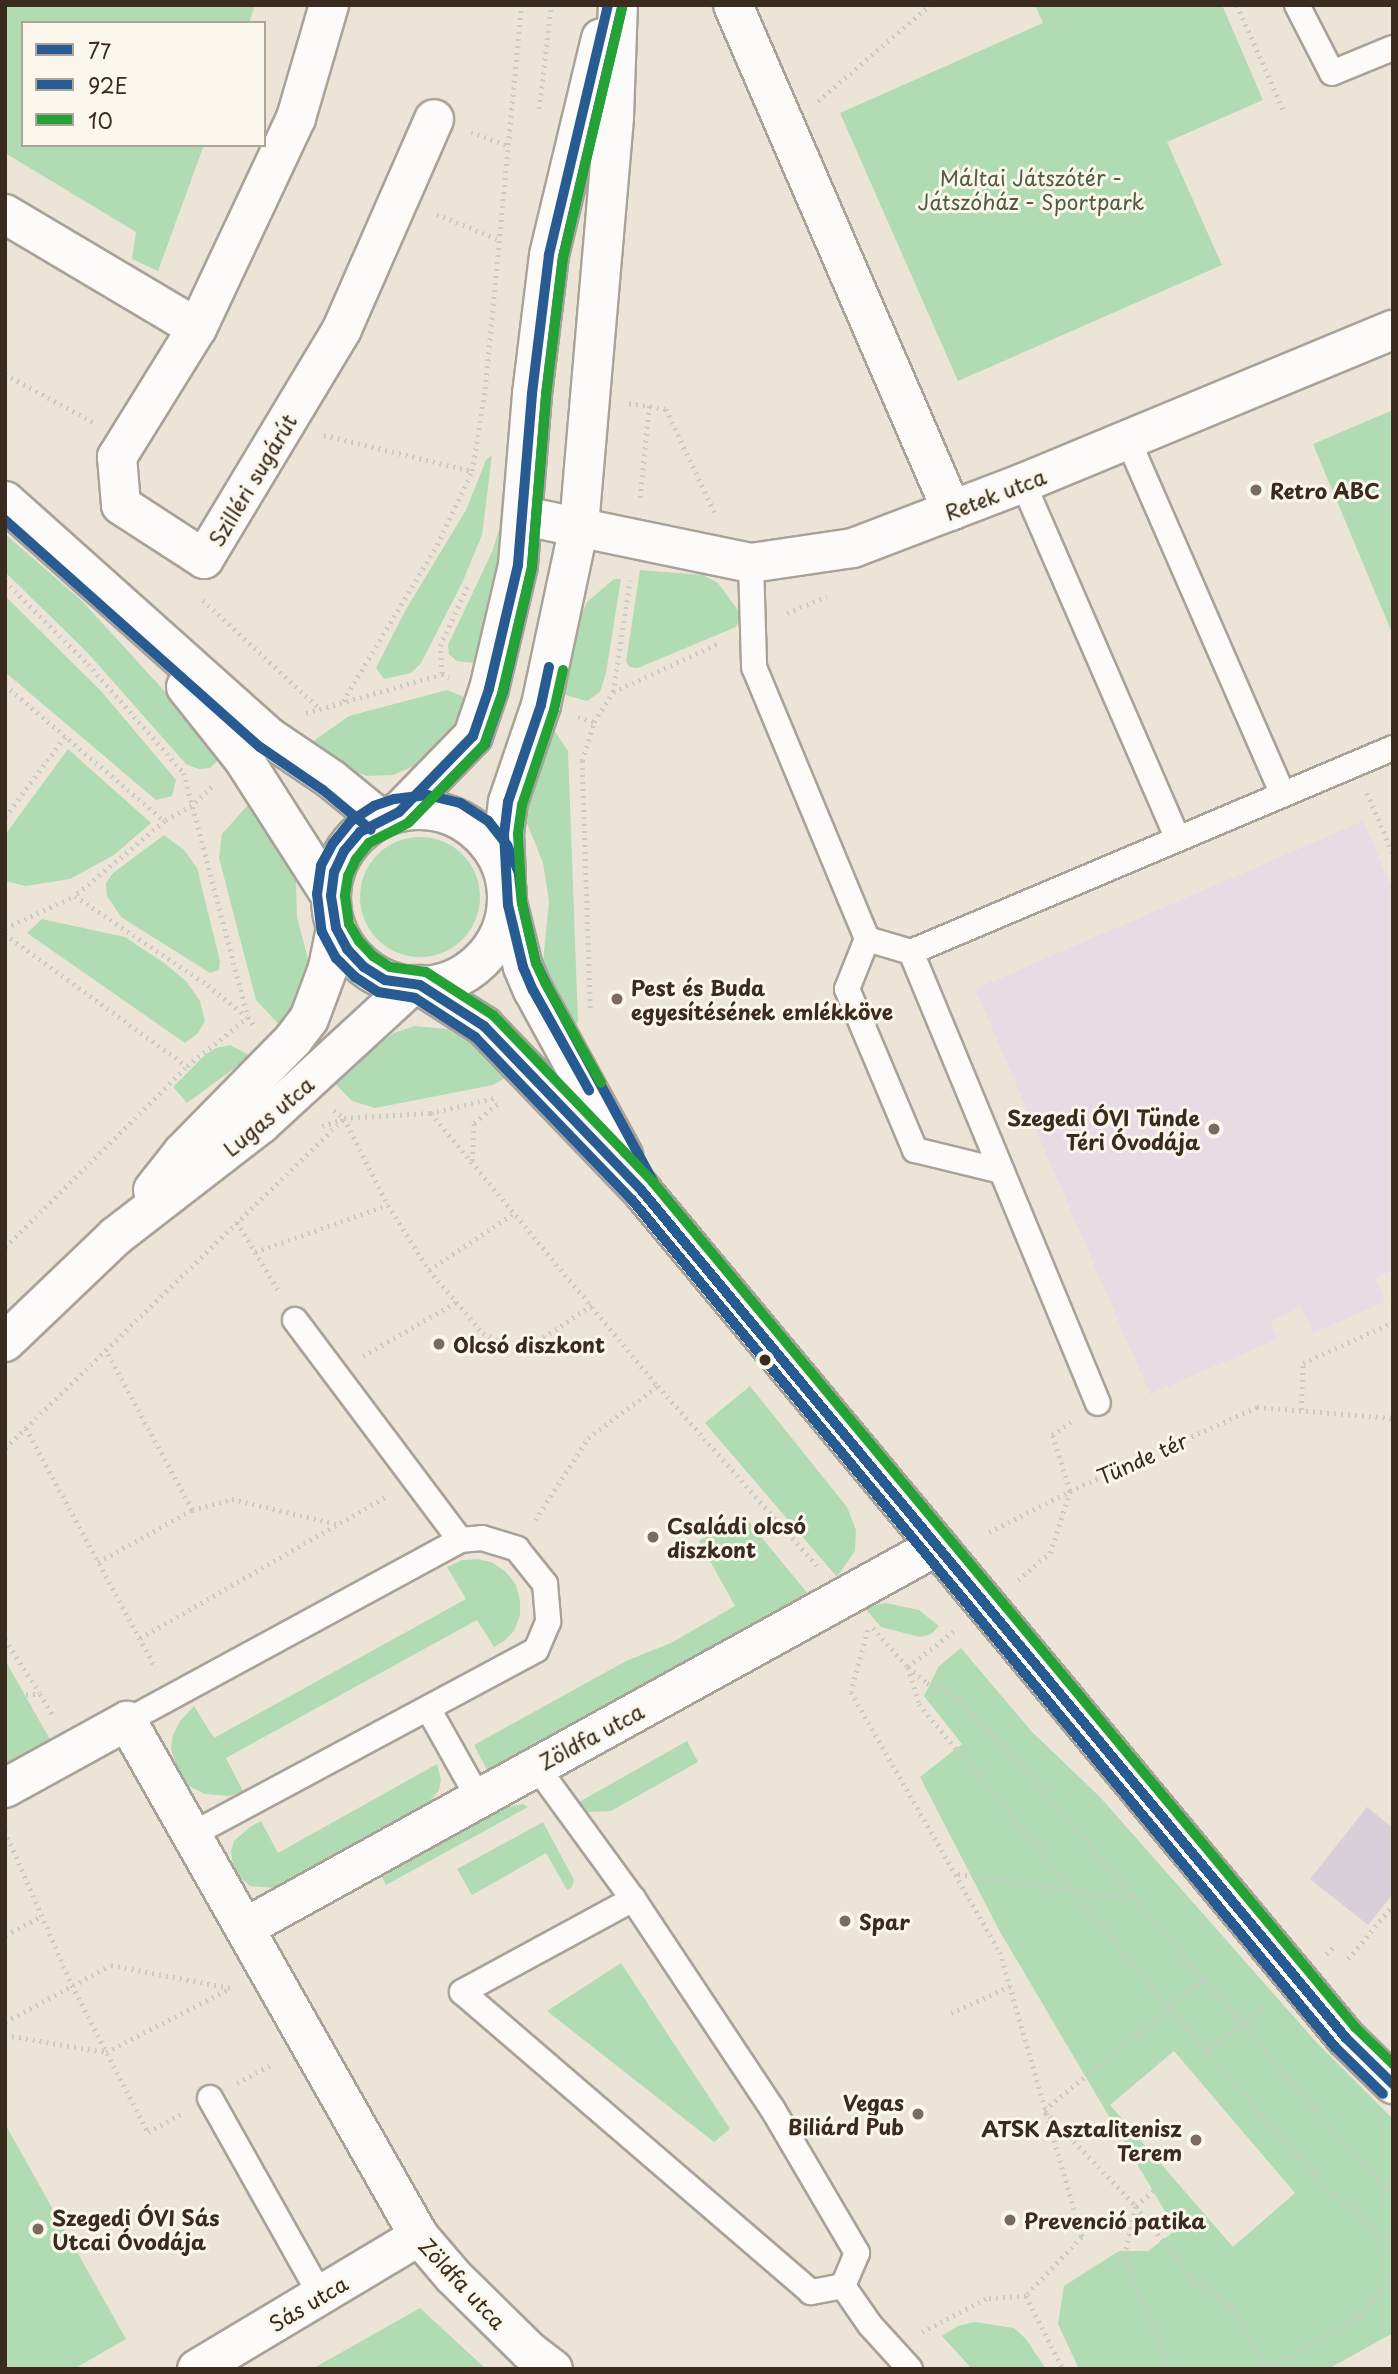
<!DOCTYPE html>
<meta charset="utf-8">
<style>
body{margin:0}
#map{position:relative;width:1398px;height:2374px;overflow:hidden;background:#ece5d7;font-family:"Playpen Sans",sans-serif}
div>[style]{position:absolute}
.built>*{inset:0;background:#e9dbe4}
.industrial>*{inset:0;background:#d8d0d8}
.green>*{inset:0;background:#b1dbb2}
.round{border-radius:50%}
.path>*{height:4.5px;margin-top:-2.25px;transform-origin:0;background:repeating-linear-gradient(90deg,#cdc9c5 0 2px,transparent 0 7px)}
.roads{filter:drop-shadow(2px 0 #a9a299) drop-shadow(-2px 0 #a9a299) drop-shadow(0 2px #a9a299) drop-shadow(0 -2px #a9a299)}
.service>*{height:24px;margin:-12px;padding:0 12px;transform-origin:12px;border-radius:12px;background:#fcfbf9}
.minor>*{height:38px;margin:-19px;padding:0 19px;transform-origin:19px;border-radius:19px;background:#fcfbf9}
.tertiary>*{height:38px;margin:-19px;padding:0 19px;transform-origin:19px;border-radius:19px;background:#fcfbf9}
.tertiary>.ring{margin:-19px;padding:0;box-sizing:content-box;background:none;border:38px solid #fcfbf9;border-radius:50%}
.bus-1>*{height:10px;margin:-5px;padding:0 5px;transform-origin:5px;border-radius:5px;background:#275b91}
.bus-2>*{height:10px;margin:-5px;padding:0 5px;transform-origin:5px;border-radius:5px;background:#275b91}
.bus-3>*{height:10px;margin:-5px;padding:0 5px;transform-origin:5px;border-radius:5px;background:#25a235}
.dots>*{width:19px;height:19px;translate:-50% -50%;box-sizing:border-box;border:4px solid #fbf7ec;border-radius:50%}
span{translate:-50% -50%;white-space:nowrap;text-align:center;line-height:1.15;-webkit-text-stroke:6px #fbf7ec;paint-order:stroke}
.park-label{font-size:21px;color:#505d41}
.street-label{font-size:21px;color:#3b2a1e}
.poi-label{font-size:21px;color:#3b2a1e;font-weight:700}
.left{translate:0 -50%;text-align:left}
.right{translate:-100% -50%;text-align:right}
.frame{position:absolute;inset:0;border:7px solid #3b2a1e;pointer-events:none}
.legend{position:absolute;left:21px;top:21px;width:245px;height:126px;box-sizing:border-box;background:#fbf7ec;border:2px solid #aea59a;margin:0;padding:9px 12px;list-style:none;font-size:21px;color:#3b2a1e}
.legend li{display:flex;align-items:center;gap:14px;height:35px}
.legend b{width:35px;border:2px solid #aea59a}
</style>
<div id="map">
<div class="built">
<div style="clip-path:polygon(1363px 821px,1393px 891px,1393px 1270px,1375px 1278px,1385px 1302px,1313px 1333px,1301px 1307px,1271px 1321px,1278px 1339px,1150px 1394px,975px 989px)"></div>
</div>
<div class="industrial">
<div style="clip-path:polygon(1367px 1807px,1393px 1828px,1393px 1894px,1368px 1925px,1310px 1879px)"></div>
</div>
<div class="green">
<div style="clip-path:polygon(5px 5px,255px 5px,249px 23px,23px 23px,23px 145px,204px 145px,158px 271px,132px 259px,136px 232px,5px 153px)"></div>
<div style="clip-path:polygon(1035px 5px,1222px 5px,1263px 100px,1167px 142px,1222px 265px,958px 381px,840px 113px,1043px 23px)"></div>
<div style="clip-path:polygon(1393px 410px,1393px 635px,1313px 444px)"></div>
<div style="clip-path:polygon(492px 455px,482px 535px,462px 583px,421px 663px,411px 673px,384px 679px,376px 668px,405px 611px,466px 510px,486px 460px)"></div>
<div style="clip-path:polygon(509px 467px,506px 523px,483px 664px,457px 661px,449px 654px,448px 645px,492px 552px,499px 530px,502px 495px)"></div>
<div style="clip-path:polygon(5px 534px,82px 601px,223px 755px,210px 768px,199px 769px,186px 764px,86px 651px,5px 572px)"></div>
<div style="clip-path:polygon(640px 570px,703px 575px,718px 583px,737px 609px,740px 618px,736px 627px,638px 668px,630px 667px,626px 662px)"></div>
<div style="clip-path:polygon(614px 579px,621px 579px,606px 673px,600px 692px,587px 701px,562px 694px,577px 624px,587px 602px)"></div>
<div style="clip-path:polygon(5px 596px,102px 692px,176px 780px,172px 796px,156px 800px,5px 672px)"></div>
<div style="clip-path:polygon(447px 690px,474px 701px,460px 727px,428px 760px,393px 775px,367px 776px,343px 768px,305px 747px,349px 716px)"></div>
<div style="clip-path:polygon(552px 727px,568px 751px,578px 1021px,573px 1034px,542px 973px,549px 901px,543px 863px,527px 823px,530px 777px)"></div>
<div style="clip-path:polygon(68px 749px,151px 823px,114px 855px,70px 879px,26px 886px,9px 882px,5px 880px,5px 835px)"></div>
<div style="clip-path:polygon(254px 798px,290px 855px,296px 879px,297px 917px,308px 959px,311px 975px,284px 1030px,256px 1000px,219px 858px,222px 834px)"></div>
<div style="clip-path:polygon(164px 835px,184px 850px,197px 868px,220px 961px,219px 970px,210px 973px,121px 917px,107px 896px,106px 883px,113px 873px)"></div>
<div class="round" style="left:360px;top:837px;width:120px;height:120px"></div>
<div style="clip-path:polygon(42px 919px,125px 937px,164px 963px,186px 981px,200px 1001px,205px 1021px,198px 1033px,185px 1043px,27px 933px)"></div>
<div style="clip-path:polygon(414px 1026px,448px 1029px,480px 1045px,510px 1075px,493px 1085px,375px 1108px,352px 1101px,332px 1080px,394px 1033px)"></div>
<div style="clip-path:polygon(230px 1045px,251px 1056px,187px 1103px,173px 1087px,205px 1055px,216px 1048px)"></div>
<div style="clip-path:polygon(750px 1386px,847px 1507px,856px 1530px,855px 1551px,837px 1577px,705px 1423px)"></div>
<div style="clip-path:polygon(744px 1516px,809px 1595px,488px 1772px,474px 1745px,626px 1661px,671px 1643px,735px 1606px,699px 1541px)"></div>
<div style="clip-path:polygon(478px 1559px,493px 1563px,506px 1572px,516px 1585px,520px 1600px,520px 1616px,514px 1631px,504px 1641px,494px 1647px,477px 1620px,226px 1758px,243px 1791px,230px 1796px,205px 1794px,191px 1787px,180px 1777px,171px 1749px,173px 1735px,180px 1721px,194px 1706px,214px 1738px,466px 1599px,447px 1567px,462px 1560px)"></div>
<div style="clip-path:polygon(886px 1603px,919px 1610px,939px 1626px,931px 1634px,920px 1637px,881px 1627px,864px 1607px)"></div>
<div style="clip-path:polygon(evenodd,961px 1648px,1032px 1732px,1100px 1797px,1317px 2043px,1393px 2119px,1393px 2333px,1328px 2369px,1079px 2369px,1058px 2324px,1064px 2286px,1119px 2251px,1148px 2251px,1176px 2230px,999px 1930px,920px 1777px,962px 1744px,924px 1696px,939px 1666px,961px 1648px,1174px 2051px,1295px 2193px,1233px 2247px,1110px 2105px,1174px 2051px)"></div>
<div style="clip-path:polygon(5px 1660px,52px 1743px,5px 1767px)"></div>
<div style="clip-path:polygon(687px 1741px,698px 1762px,611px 1811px,589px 1812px,579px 1802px)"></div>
<div style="clip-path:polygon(437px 1764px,441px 1779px,439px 1790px,426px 1806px,276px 1888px,250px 1886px,234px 1872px,231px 1851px,234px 1841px,250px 1827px,261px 1821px,278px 1853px)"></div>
<div style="clip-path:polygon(523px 1804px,528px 1807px,386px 1885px,382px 1877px,506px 1807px)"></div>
<div style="clip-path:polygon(543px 1822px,574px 1880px,572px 1887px,567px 1890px,546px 1853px,472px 1895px,457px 1869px)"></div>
<div style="clip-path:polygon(621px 1963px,730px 2129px,714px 2142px,547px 2011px)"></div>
<div style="clip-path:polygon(5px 2124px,126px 2339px,74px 2369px,5px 2369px)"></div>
<div style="clip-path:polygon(420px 2308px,486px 2369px,312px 2369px)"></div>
<div style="clip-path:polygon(975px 2322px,1014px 2328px,1026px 2339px,1046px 2369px,972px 2369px,942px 2336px,958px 2326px)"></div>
</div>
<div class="path">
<div style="left:1237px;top:5px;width:116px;rotate:66.1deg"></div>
<div style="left:818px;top:101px;width:148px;rotate:-40.6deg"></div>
<div style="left:539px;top:109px;width:105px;rotate:-83.4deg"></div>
<div style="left:471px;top:132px;width:38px;rotate:20deg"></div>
<div style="left:437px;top:214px;width:65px;rotate:22.6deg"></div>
<div style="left:5px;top:374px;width:100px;rotate:28.6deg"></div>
<div style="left:629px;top:403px;width:37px;rotate:9deg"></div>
<div style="left:666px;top:409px;width:115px;rotate:64.8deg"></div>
<div style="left:324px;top:435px;width:152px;rotate:13.7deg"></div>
<div style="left:640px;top:498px;width:93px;rotate:-84.5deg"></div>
<div style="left:5px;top:581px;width:117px;rotate:45deg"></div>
<div style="left:88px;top:664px;width:145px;rotate:48.6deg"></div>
<div style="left:184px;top:773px;width:252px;rotate:75.3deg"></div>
<div style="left:248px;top:1017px;width:10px;rotate:53deg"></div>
<div style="left:203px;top:600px;width:157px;rotate:42.9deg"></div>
<div style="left:787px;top:613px;width:43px;rotate:-23deg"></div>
<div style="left:442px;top:674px;width:28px;rotate:-94deg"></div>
<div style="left:440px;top:646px;width:69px;rotate:-65.3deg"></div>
<div style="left:5px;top:685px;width:210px;rotate:40.4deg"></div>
<div style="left:613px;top:692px;width:113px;rotate:-81.4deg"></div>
<div style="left:343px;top:701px;width:182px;rotate:-58.9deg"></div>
<div style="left:437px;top:545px;width:82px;rotate:-64.7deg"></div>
<div style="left:472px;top:471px;width:83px;rotate:-81deg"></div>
<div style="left:485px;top:389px;width:386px;rotate:-84.6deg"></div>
<div style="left:306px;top:713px;width:141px;rotate:-16deg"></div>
<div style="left:442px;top:674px;width:8px;rotate:23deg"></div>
<div style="left:578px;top:717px;width:17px;rotate:17deg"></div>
<div style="left:212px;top:787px;width:28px;rotate:136deg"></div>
<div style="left:192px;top:806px;width:31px;rotate:151deg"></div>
<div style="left:165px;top:821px;width:117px;rotate:140.2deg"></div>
<div style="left:75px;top:896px;width:160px;rotate:33.8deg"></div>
<div style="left:208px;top:985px;width:50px;rotate:39.4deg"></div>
<div style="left:1367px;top:793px;width:65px;rotate:66.6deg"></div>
<div style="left:5px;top:817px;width:102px;rotate:-53.4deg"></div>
<div style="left:5px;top:928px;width:77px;rotate:-24.6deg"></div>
<div style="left:5px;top:934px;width:225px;rotate:36deg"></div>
<div style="left:590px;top:1008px;width:247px;rotate:-91.9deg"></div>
<div style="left:582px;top:761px;width:41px;rotate:-72.9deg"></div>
<div style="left:594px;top:722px;width:36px;rotate:-58deg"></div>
<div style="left:613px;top:692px;width:119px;rotate:-24.8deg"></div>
<div style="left:334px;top:1110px;width:13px;rotate:39deg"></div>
<div style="left:344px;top:1118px;width:86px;rotate:-3.3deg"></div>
<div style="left:430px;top:1113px;width:67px;rotate:-13deg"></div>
<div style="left:431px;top:1113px;width:355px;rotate:50.3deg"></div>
<div style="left:658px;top:1386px;width:242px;rotate:48.5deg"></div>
<div style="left:344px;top:1118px;width:97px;rotate:63.2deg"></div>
<div style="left:388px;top:1205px;width:77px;rotate:57.8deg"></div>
<div style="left:429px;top:1270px;width:83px;rotate:49.4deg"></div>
<div style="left:483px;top:1333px;width:42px;rotate:28.4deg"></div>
<div style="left:520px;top:1353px;width:87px;rotate:-33.7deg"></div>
<div style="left:322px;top:1126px;width:19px;rotate:-18deg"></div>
<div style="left:472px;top:1161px;width:38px;rotate:-87deg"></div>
<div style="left:474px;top:1123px;width:33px;rotate:-39deg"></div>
<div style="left:237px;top:1222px;width:83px;rotate:58.8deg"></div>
<div style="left:5px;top:1247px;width:257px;rotate:-44.8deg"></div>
<div style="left:187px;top:1066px;width:78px;rotate:-38.8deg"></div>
<div style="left:255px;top:1252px;width:141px;rotate:-19.5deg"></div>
<div style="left:429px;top:1270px;width:102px;rotate:-33.8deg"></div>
<div style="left:363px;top:1356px;width:108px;rotate:-30.1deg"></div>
<div style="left:1301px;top:1410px;width:47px;rotate:-87.6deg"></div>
<div style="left:1303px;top:1363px;width:99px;rotate:-24.5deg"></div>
<div style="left:26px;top:1428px;width:273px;rotate:61.6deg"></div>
<div style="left:5px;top:1448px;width:473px;rotate:-44.2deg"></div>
<div style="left:192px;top:1510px;width:41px;rotate:-15.4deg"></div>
<div style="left:232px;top:1499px;width:108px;rotate:13.4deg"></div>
<div style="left:535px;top:1520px;width:98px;rotate:-57.1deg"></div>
<div style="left:588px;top:1438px;width:87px;rotate:-36.6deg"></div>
<div style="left:989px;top:1532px;width:91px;rotate:-26.8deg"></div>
<div style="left:1070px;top:1491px;width:205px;rotate:-24.2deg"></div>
<div style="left:1257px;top:1407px;width:136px;rotate:4.6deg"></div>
<div style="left:98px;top:1562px;width:107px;rotate:-29deg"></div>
<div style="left:192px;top:1510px;width:181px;rotate:-118.4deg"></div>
<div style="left:1018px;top:1580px;width:42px;rotate:-40.2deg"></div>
<div style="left:1050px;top:1553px;width:65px;rotate:-72.1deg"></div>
<div style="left:1070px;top:1491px;width:59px;rotate:-107.8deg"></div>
<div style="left:1052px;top:1435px;width:24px;rotate:-35deg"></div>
<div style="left:873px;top:1628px;width:52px;rotate:48.1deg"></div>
<div style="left:908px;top:1667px;width:25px;rotate:40deg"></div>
<div style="left:927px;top:1683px;width:36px;rotate:27deg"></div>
<div style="left:959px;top:1699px;width:54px;rotate:45deg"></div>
<div style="left:997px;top:1737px;width:533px;rotate:49.56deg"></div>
<div style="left:1343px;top:2143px;width:73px;rotate:46.7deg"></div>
<div style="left:868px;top:1630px;width:64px;rotate:105.3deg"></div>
<div style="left:851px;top:1692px;width:300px;rotate:60.2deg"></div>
<div style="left:1000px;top:1952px;width:297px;rotate:73.9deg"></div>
<div style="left:1082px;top:2237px;width:81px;rotate:133.5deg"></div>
<div style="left:1026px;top:2296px;width:40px;rotate:175.7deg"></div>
<div style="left:986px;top:2299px;width:73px;rotate:152.4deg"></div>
<div style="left:140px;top:1638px;width:285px;rotate:-29.9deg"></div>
<div style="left:5px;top:1639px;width:64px;rotate:57.1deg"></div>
<div style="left:908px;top:1667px;width:39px;rotate:73deg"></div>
<div style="left:919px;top:1704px;width:452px;rotate:50.4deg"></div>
<div style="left:1207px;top:2052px;width:175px;rotate:48.9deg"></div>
<div style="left:1322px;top:2184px;width:94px;rotate:40.7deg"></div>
<div style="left:908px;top:1667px;width:58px;rotate:-38deg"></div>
<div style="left:5px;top:1695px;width:35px;rotate:-2deg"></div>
<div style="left:40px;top:1694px;width:27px;rotate:59deg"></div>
<div style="left:5px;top:1831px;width:168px;rotate:66.5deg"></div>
<div style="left:72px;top:1985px;width:165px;rotate:62.7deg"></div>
<div style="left:148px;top:2132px;width:37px;rotate:-29deg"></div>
<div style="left:958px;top:1874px;width:176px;rotate:8.2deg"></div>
<div style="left:5px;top:1935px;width:42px;rotate:-27.2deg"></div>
<div style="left:1326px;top:1954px;width:12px;rotate:-42deg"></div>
<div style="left:1348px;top:1959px;width:70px;rotate:-50.2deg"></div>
<div style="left:951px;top:2013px;width:65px;rotate:-24.6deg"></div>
<div style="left:5px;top:2022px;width:120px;rotate:-28.3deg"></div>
<div style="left:111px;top:1965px;width:122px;rotate:10.9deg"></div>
<div style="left:5px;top:2035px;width:102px;rotate:9.6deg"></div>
<div style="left:106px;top:2052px;width:140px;rotate:-27.1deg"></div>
<div style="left:1207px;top:2052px;width:76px;rotate:-39.1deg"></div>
<div style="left:237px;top:2083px;width:40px;rotate:-28deg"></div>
<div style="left:1044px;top:2110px;width:205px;rotate:-39.3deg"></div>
<div style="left:1045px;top:2111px;width:132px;rotate:46.2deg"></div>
<div style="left:1136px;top:2206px;width:94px;rotate:51.9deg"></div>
<div style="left:1194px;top:2280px;width:45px;rotate:34deg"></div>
<div style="left:1231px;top:2305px;width:73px;rotate:60.3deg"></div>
<div style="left:1026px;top:2296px;width:82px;rotate:63.1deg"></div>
<div style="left:1169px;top:2369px;width:122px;rotate:-111.7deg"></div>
<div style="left:1124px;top:2256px;width:51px;rotate:-76.5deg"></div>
<div style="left:1136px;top:2206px;width:46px;rotate:-40.6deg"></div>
<div style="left:1265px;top:2369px;width:108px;rotate:-28.7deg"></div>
<div style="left:1360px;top:2317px;width:52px;rotate:-50.5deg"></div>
</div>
<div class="roads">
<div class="service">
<div style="left:1297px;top:5px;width:76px;rotate:62.8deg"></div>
<div style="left:1332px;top:73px;width:66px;rotate:-22.3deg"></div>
<div style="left:1128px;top:440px;width:386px;rotate:66.4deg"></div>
<div style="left:1023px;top:483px;width:388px;rotate:66.5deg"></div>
<div style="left:751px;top:563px;width:104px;rotate:88.3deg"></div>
<div style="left:754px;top:667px;width:295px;rotate:67.4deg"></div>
<div style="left:867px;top:939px;width:54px;rotate:111.8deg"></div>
<div style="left:847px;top:989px;width:175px;rotate:67.1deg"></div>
<div style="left:915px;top:1150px;width:89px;rotate:13.7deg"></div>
<div style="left:867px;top:939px;width:46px;rotate:16.5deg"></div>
<div style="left:911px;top:952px;width:523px;rotate:-22.94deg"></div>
<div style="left:911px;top:952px;width:488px;rotate:67.5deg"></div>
<div style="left:295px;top:1320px;width:275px;rotate:53.1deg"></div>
<div style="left:429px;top:1710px;width:102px;rotate:60.7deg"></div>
<div style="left:127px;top:1721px;width:379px;rotate:-28.5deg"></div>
<div style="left:460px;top:1540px;width:22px;rotate:-5deg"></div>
<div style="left:482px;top:1538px;width:37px;rotate:17deg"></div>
<div style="left:517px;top:1549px;width:45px;rotate:51.3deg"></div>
<div style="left:545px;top:1584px;width:38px;rotate:85deg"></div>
<div style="left:548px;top:1622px;width:30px;rotate:113deg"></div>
<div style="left:536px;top:1650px;width:389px;rotate:151.8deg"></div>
<div style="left:536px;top:1766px;width:165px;rotate:53.9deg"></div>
<div style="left:633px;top:1899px;width:251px;rotate:56.4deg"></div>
<div style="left:772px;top:2108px;width:168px;rotate:59.6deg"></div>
<div style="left:857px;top:2253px;width:36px;rotate:113deg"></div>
<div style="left:843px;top:2286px;width:33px;rotate:169deg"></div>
<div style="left:811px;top:2292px;width:460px;rotate:-139.3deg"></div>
<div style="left:462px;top:1992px;width:195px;rotate:-28.5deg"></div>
<div style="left:210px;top:2098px;width:227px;rotate:60.7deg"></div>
<div style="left:843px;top:2286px;width:47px;rotate:55.3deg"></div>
<div style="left:870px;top:2325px;width:59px;rotate:47.7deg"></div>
</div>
<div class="minor">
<div style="left:329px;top:5px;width:118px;rotate:106.3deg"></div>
<div style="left:296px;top:118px;width:232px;rotate:115.2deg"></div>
<div style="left:197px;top:328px;width:152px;rotate:121.8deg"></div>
<div style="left:117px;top:457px;width:48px;rotate:85.2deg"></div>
<div style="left:121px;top:505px;width:99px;rotate:33deg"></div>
<div style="left:204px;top:559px;width:268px;rotate:-59deg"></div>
<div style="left:342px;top:329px;width:229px;rotate:-66.3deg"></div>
<div style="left:733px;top:5px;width:551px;rotate:66.6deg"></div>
<div style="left:5px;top:214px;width:223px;rotate:30.7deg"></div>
<div style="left:5px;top:1788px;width:139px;rotate:-28.8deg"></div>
<div style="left:127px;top:1721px;width:592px;rotate:60.45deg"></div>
<div style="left:419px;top:2236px;width:52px;rotate:49.6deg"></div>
<div style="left:453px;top:2276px;width:107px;rotate:44.6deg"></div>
<div style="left:529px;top:2351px;width:30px;rotate:37deg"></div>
<div style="left:246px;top:1927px;width:789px;rotate:-28.87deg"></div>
<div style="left:197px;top:2369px;width:259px;rotate:-30.9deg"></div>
</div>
<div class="tertiary">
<div style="left:5px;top:501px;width:354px;rotate:41.8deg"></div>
<div style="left:269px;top:737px;width:75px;rotate:34.1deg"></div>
<div style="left:331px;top:779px;width:63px;rotate:39.2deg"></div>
<div style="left:524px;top:516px;width:232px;rotate:11.7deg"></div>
<div style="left:751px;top:563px;width:103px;rotate:-8.4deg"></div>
<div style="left:853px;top:548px;width:182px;rotate:-20.9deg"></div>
<div style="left:1023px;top:483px;width:400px;rotate:-22.5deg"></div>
<div style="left:186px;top:687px;width:93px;rotate:51.5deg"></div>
<div style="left:244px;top:760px;width:161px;rotate:57.4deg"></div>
<div class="ring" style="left:331px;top:810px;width:138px;height:138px"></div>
<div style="left:399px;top:812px;width:106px;rotate:-45.8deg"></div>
<div style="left:473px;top:736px;width:50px;rotate:-71.2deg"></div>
<div style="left:489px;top:689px;width:127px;rotate:-76.8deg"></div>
<div style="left:518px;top:565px;width:172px;rotate:-85.3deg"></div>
<div style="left:532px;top:394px;width:140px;rotate:-83deg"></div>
<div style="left:549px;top:255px;width:223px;rotate:-76.5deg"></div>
<div style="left:506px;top:877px;width:43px;rotate:-92.7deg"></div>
<div style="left:504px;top:834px;width:32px;rotate:-83deg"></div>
<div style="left:508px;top:802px;width:102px;rotate:-71.2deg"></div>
<div style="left:541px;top:705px;width:183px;rotate:-78deg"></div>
<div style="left:579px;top:526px;width:410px;rotate:-85.1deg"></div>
<div style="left:614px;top:117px;width:112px;rotate:-88deg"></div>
<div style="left:508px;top:906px;width:63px;rotate:76.2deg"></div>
<div style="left:523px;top:967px;width:25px;rotate:67deg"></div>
<div style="left:533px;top:990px;width:188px;rotate:61.4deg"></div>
<div style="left:420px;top:985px;width:76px;rotate:32.6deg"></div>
<div style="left:484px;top:1026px;width:228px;rotate:46.2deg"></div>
<div style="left:642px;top:1191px;width:1101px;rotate:50.27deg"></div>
<div style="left:1346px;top:2038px;width:66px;rotate:44.4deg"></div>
<div style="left:153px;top:1190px;width:48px;rotate:-51.7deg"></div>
<div style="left:183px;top:1152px;width:157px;rotate:-45.5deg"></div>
<div style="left:293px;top:1040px;width:26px;rotate:-53deg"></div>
<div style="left:309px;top:1019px;width:54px;rotate:-69.6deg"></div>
<div style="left:328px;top:968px;width:41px;rotate:-78.7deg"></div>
<div style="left:5px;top:1342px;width:153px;rotate:-43.7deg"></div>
<div style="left:116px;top:1236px;width:183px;rotate:-37.7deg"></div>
<div style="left:261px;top:1124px;width:205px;rotate:-42.6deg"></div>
</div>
</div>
<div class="bus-1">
<div style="left:608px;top:5px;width:257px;rotate:103.3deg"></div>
<div style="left:549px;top:255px;width:140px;rotate:97deg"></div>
<div style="left:532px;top:394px;width:172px;rotate:94.7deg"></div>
<div style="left:518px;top:565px;width:127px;rotate:103.2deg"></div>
<div style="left:489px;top:689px;width:50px;rotate:108.8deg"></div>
<div style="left:473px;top:736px;width:106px;rotate:134.2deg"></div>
<div style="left:399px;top:812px;width:44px;rotate:152.9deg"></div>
<div style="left:360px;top:832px;width:25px;rotate:130deg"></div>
<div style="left:344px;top:851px;width:23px;rotate:115deg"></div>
<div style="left:334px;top:872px;width:24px;rotate:97deg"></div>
<div style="left:331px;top:896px;width:32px;rotate:81deg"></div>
<div style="left:336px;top:928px;width:24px;rotate:62deg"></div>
<div style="left:347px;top:949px;width:25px;rotate:47deg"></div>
<div style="left:364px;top:967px;width:25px;rotate:32deg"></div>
<div style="left:385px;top:980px;width:35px;rotate:8deg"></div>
<div style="left:420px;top:985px;width:76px;rotate:32.6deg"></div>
<div style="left:484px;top:1026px;width:228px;rotate:46.2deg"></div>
<div style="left:642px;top:1191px;width:1101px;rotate:50.27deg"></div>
<div style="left:1346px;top:2038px;width:66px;rotate:44.4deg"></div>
<div style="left:549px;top:667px;width:39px;rotate:102deg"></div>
<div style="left:541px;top:705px;width:102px;rotate:108.8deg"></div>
<div style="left:508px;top:802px;width:32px;rotate:97deg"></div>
<div style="left:504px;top:834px;width:71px;rotate:86.8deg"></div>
<div style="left:508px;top:905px;width:64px;rotate:76.4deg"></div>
<div style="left:523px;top:967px;width:25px;rotate:67deg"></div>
<div style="left:533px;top:990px;width:115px;rotate:60.8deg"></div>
</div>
<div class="bus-2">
<div style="left:5px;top:520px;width:341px;rotate:41.7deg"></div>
<div style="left:260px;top:747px;width:76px;rotate:34.3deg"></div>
<div style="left:323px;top:790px;width:62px;rotate:39.8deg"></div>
<div style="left:409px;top:822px;width:109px;rotate:-45.7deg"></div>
<div style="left:485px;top:744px;width:55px;rotate:-70.9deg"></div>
<div style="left:503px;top:692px;width:128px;rotate:-76.9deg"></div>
<div style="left:532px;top:567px;width:173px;rotate:-85.3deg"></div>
<div style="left:546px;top:395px;width:139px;rotate:-83deg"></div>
<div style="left:563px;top:257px;width:256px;rotate:-76.7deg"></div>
<div style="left:654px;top:1183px;width:226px;rotate:-118.5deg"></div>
<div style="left:546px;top:984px;width:23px;rotate:-115deg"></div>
<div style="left:536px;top:963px;width:62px;rotate:-103.1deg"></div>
<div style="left:522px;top:903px;width:30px;rotate:-96deg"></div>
<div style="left:519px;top:873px;width:30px;rotate:-113deg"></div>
<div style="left:507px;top:845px;width:31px;rotate:-128deg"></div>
<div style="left:488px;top:821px;width:33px;rotate:-147deg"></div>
<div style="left:460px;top:803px;width:34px;rotate:-166deg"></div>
<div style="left:427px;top:795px;width:33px;rotate:173deg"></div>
<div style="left:394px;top:799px;width:21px;rotate:161deg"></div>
<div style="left:374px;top:806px;width:27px;rotate:147deg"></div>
<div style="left:351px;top:821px;width:28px;rotate:129deg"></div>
<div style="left:333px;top:843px;width:26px;rotate:118deg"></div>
<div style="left:321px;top:866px;width:28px;rotate:98deg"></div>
<div style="left:317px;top:894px;width:38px;rotate:83deg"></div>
<div style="left:322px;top:932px;width:30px;rotate:62deg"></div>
<div style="left:336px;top:958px;width:27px;rotate:45deg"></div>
<div style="left:355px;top:977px;width:27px;rotate:33deg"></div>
<div style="left:378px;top:992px;width:37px;rotate:9deg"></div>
<div style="left:415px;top:998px;width:72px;rotate:33deg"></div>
<div style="left:475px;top:1037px;width:226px;rotate:46.1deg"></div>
<div style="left:632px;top:1200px;width:1101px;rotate:50.31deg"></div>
<div style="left:1335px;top:2047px;width:67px;rotate:44.4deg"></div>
</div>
<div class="bus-3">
<div style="left:622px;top:8px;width:256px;rotate:103.3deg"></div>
<div style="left:563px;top:257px;width:139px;rotate:97deg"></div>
<div style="left:546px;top:395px;width:173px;rotate:94.7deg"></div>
<div style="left:532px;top:567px;width:130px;rotate:103.3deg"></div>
<div style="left:502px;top:694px;width:54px;rotate:109.4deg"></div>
<div style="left:484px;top:745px;width:109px;rotate:134.3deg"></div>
<div style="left:408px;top:823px;width:44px;rotate:152.9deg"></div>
<div style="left:369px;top:843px;width:21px;rotate:129deg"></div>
<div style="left:356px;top:859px;width:19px;rotate:115deg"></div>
<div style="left:348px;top:876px;width:20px;rotate:99deg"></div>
<div style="left:345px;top:896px;width:28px;rotate:82deg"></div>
<div style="left:349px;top:924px;width:20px;rotate:60deg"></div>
<div style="left:359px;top:941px;width:21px;rotate:47deg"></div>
<div style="left:373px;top:956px;width:20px;rotate:33deg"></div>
<div style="left:390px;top:967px;width:36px;rotate:8deg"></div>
<div style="left:426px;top:972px;width:80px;rotate:32.7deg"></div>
<div style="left:493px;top:1015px;width:230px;rotate:46.2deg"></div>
<div style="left:652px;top:1181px;width:1101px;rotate:50.27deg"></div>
<div style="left:1356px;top:2028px;width:52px;rotate:44.2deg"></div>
<div style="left:563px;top:670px;width:41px;rotate:102.7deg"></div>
<div style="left:554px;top:710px;width:100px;rotate:108.6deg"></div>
<div style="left:522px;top:805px;width:29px;rotate:98deg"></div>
<div style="left:518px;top:834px;width:69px;rotate:86.7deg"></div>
<div style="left:522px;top:903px;width:62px;rotate:76.9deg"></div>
<div style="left:536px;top:963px;width:23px;rotate:65deg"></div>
<div style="left:546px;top:984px;width:113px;rotate:60.9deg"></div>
</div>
<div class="dots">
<div style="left:1256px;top:490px;background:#796b5f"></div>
<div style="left:617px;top:999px;background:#796b5f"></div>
<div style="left:1214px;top:1129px;background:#796b5f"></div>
<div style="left:439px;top:1344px;background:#796b5f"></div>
<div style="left:765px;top:1360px;background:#3b2a1e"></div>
<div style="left:653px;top:1537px;background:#796b5f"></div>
<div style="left:845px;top:1921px;background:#796b5f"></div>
<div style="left:918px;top:2114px;background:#796b5f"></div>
<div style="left:1196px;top:2140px;background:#796b5f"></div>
<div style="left:1010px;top:2220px;background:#796b5f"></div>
<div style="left:38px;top:2229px;background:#796b5f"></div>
</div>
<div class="park-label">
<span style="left:1031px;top:189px">Máltai Játszótér -<br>Játszóház - Sportpark</span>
</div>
<div class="street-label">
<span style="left:252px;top:480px;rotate:-59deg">Szilléri sugárút</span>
<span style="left:995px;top:494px;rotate:-21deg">Retek utca</span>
<span style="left:268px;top:1116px;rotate:-40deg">Lugas utca</span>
<span style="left:1142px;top:1458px;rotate:-24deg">Tünde tér</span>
<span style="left:591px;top:1736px;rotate:-28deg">Zöldfa utca</span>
<span style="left:463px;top:2283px;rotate:47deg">Zöldfa utca</span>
<span style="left:308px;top:2303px;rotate:-31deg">Sás utca</span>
</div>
<div class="poi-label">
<span class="left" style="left:1270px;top:490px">Retro ABC</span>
<span class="left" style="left:631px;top:999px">Pest és Buda<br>egyesítésének emlékköve</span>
<span class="right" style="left:1200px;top:1129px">Szegedi ÓVI Tünde<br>Téri Óvodája</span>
<span class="left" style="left:453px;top:1344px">Olcsó diszkont</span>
<span class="left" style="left:667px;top:1537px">Családi olcsó<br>diszkont</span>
<span class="left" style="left:859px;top:1921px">Spar</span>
<span class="right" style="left:904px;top:2114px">Vegas<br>Biliárd Pub</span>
<span class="right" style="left:1182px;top:2140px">ATSK Asztalitenisz<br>Terem</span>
<span class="left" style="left:52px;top:2229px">Szegedi ÓVI Sás<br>Utcai Óvodája</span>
<span class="left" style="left:1024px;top:2220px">Prevenció patika</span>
</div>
<div class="frame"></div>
<ul class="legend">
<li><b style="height:9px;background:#275b91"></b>77</li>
<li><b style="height:9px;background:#275b91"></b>92E</li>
<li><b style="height:9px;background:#25a235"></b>10</li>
</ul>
</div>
